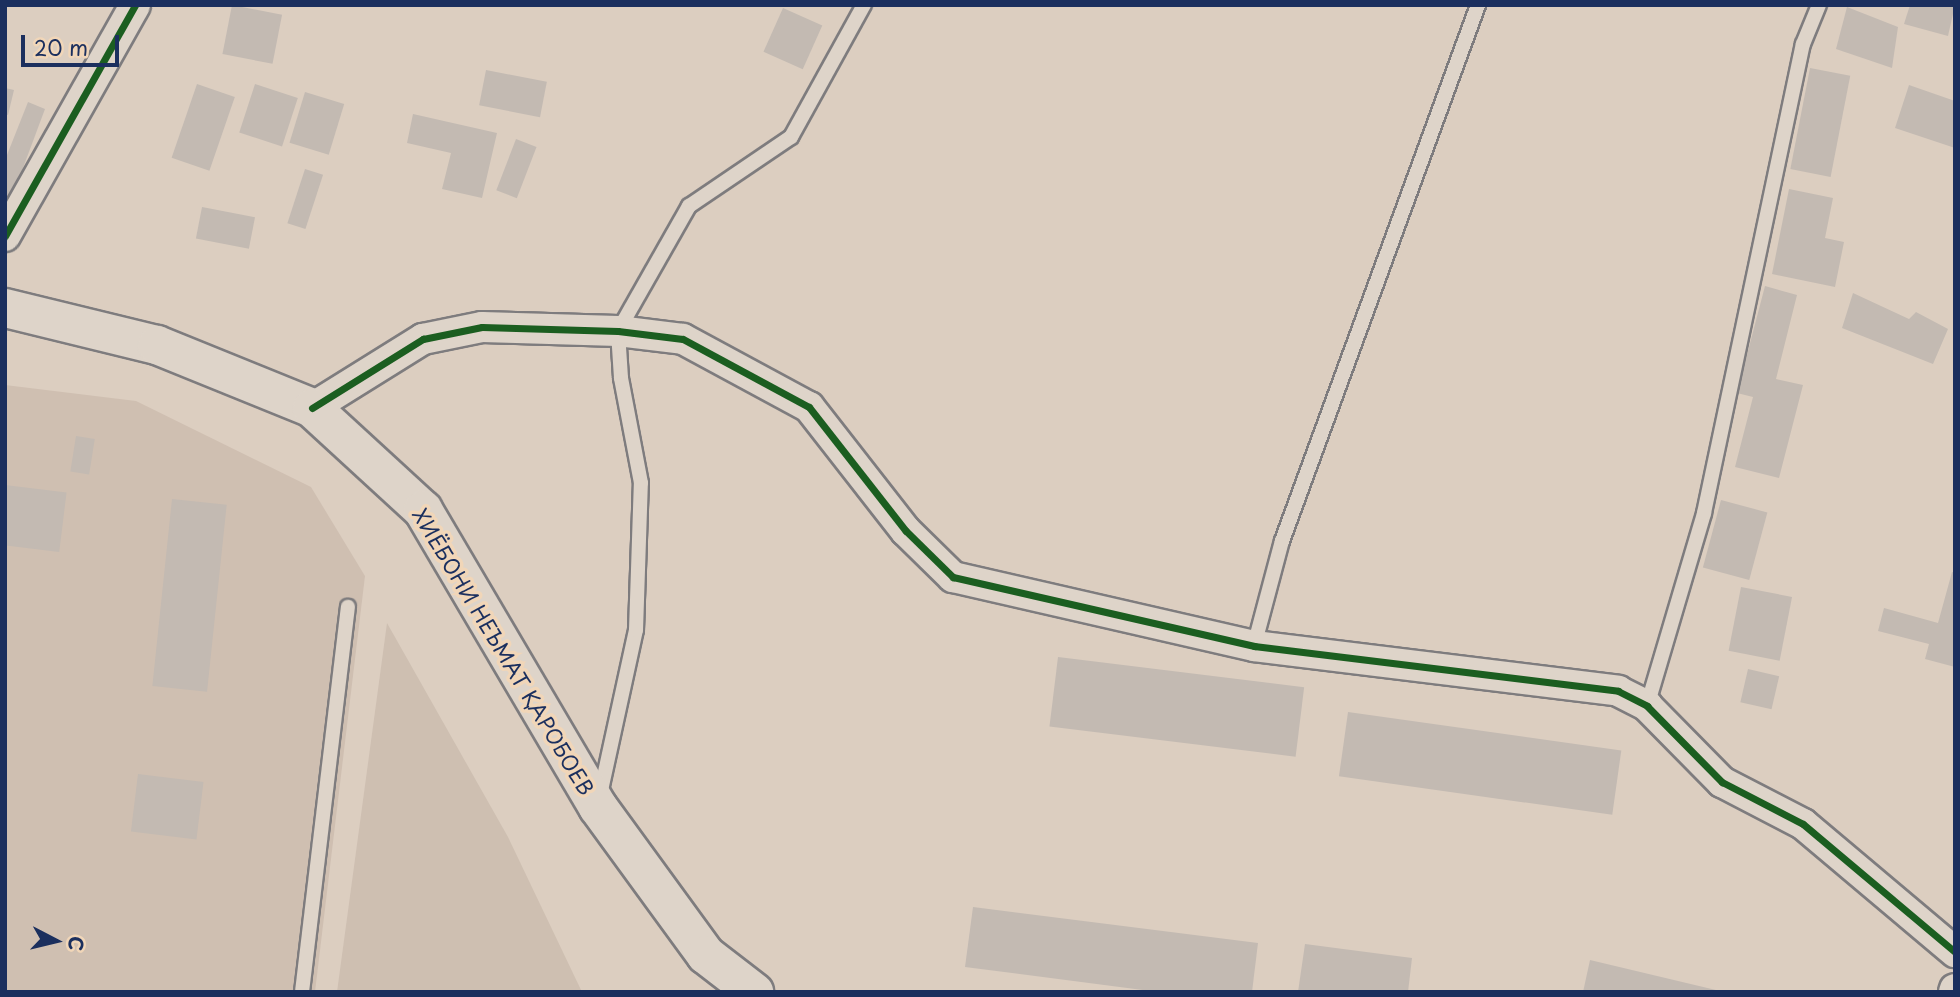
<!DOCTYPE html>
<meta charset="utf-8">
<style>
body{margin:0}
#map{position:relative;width:1960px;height:997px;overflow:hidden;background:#dccec0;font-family:"Playpen Sans",sans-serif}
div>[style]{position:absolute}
.built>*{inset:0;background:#cfbfb1}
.green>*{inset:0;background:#cebfb1}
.building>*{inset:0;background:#c3bab2;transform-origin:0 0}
.roads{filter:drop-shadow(2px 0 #7e7c7e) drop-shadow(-2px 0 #7e7c7e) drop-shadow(0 2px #7e7c7e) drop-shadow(0 -2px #7e7c7e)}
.lane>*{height:14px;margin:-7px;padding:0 7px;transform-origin:7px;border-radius:7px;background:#ded4c9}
.street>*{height:30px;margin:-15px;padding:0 15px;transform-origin:15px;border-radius:15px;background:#ded4c9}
.highway>*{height:38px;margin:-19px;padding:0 19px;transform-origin:19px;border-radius:19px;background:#ded4c9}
.cycleway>*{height:7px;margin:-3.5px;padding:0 3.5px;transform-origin:3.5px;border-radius:3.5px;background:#1b5e20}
span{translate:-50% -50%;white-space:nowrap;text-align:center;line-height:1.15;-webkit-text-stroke:7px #f1d6b8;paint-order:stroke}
.street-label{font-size:21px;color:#1b2f5e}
.frame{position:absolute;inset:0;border:7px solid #1b2f5e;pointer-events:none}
.north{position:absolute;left:21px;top:906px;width:70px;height:70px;-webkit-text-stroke:5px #f1d6b8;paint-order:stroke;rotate:97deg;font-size:19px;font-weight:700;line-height:28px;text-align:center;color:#1b2f5e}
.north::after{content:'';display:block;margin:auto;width:24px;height:32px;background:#1b2f5e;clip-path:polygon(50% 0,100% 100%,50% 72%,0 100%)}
.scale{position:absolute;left:21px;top:35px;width:98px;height:32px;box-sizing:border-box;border:4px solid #1b2f5e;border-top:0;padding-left:9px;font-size:21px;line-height:24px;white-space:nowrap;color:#1b2f5e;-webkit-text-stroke:5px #f1d6b8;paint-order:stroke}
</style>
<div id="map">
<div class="built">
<div style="clip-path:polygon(5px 385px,136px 401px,311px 487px,365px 576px,315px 992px,5px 992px)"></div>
</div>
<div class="green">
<div style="clip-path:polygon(387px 623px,508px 837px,582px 992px,337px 992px)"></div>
</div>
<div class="building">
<div style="left:232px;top:5px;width:51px;height:50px;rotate:11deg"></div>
<div style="clip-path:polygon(1910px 5px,1955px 5px,1948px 36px,1904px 24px)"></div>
<div style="clip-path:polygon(1847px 7px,1898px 27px,1892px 68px,1836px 49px)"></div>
<div style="left:783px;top:8px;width:43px;height:48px;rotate:24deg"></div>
<div style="left:1810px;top:68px;width:41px;height:103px;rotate:11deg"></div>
<div style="left:486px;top:70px;width:62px;height:36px;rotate:11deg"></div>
<div style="left:197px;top:84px;width:40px;height:78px;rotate:19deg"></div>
<div style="left:255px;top:84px;width:45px;height:51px;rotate:18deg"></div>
<div style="clip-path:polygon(1909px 85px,1955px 101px,1955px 148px,1895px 128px)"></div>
<div style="clip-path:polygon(5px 88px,14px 90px,8px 115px,5px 114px)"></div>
<div style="left:305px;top:92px;width:41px;height:53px;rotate:17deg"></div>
<div style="clip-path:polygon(28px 102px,45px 109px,11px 200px,5px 198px,5px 160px)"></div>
<div style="clip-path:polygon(413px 114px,497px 133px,482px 198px,442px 189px,451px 153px,407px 143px)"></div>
<div style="left:516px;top:139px;width:22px;height:55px;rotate:21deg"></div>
<div style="left:305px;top:169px;width:19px;height:57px;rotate:18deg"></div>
<div style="clip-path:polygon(1789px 189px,1833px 198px,1825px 238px,1844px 242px,1835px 287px,1772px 274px)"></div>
<div style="left:202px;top:207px;width:54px;height:32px;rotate:11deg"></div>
<div style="clip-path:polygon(1765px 286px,1797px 295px,1776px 379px,1803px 385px,1779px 478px,1735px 467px,1753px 397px,1737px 393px)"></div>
<div style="clip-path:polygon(1853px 293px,1909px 319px,1916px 312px,1948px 329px,1933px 364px,1842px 328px)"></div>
<div style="left:76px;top:436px;width:19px;height:36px;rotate:9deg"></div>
<div style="left:5px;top:485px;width:62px;height:60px;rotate:7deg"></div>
<div style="left:172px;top:499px;width:55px;height:188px;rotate:6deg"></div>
<div style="left:1721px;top:500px;width:48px;height:70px;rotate:15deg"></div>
<div style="clip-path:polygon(1952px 572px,1955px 573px,1955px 667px,1925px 659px,1929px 644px,1878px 631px,1884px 608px,1938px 623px)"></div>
<div style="left:1741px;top:587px;width:52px;height:65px;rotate:11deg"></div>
<div style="left:1058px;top:657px;width:248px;height:70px;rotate:7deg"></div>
<div style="left:1748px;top:669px;width:32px;height:34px;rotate:13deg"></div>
<div style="left:1348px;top:712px;width:276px;height:65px;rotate:8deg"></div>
<div style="left:138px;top:774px;width:66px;height:58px;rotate:7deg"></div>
<div style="clip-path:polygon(973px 907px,1258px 943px,1252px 992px,1158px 992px,965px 967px)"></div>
<div style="clip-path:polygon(1305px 944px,1412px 958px,1408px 992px,1298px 992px)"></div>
<div style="clip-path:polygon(1590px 960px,1720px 991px,1720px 992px,1583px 992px)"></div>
</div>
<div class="roads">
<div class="lane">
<div style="left:1254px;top:646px;width:109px;rotate:-75.1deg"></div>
<div style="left:1282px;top:541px;width:571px;rotate:-69.91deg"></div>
<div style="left:1647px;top:706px;width:201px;rotate:-73.5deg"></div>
<div style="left:1704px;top:513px;width:479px;rotate:-78.1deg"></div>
<div style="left:1803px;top:44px;width:42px;rotate:-67.7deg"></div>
<div style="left:600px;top:795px;width:169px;rotate:-77.7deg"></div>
<div style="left:636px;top:630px;width:147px;rotate:-88.1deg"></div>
<div style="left:641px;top:483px;width:107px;rotate:-100.8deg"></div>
<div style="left:621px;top:378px;width:47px;rotate:-93.7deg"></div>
<div style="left:618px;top:331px;width:144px;rotate:-60.4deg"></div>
<div style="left:689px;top:206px;width:123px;rotate:-34.1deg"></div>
<div style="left:791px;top:137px;width:151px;rotate:-61.1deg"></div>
<div style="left:302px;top:992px;width:388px;rotate:-83.2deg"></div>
</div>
<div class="street">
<div style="left:5px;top:236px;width:265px;rotate:-60.6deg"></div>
<div style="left:312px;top:408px;width:131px;rotate:-31.9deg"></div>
<div style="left:423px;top:339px;width:60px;rotate:-11.5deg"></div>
<div style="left:482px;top:327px;width:136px;rotate:1.7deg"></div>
<div style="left:618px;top:331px;width:65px;rotate:7deg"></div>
<div style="left:683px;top:339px;width:143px;rotate:28.4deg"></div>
<div style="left:809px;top:407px;width:157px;rotate:52deg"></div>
<div style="left:906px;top:531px;width:66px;rotate:44.4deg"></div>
<div style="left:953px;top:577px;width:309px;rotate:12.9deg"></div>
<div style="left:1254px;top:646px;width:367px;rotate:7deg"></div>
<div style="left:1618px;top:691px;width:33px;rotate:27deg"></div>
<div style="left:1647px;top:706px;width:107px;rotate:45.4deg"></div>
<div style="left:1722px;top:782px;width:91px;rotate:27.4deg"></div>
<div style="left:1803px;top:824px;width:199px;rotate:40.1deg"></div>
<div style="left:1954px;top:992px;width:3px;rotate:-72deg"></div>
</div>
<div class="highway">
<div style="left:5px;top:308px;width:156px;rotate:13.7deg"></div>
<div style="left:157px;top:345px;width:167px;rotate:22.1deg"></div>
<div style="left:312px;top:408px;width:151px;rotate:42.6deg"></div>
<div style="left:423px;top:510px;width:345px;rotate:59.5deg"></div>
<div style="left:598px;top:807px;width:183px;rotate:53.9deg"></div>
<div style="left:706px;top:955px;width:61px;rotate:37.6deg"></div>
</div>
</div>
<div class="cycleway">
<div style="left:5px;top:236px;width:265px;rotate:-60.6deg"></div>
<div style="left:312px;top:408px;width:131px;rotate:-31.9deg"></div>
<div style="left:423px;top:339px;width:60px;rotate:-11.5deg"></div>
<div style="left:482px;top:327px;width:136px;rotate:1.7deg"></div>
<div style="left:618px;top:331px;width:65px;rotate:7deg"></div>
<div style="left:683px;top:339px;width:143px;rotate:28.4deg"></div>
<div style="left:809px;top:407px;width:157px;rotate:52deg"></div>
<div style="left:906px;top:531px;width:66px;rotate:44.4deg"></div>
<div style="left:953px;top:577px;width:309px;rotate:12.9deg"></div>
<div style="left:1254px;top:646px;width:367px;rotate:7deg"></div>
<div style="left:1618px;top:691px;width:33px;rotate:27deg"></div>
<div style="left:1647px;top:706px;width:107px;rotate:45.4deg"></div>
<div style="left:1722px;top:782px;width:91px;rotate:27.4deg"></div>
<div style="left:1803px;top:824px;width:199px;rotate:40.1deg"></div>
</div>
<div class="street-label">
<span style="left:504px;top:651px;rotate:59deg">ХИЁБОНИ НЕЪМАТ ҚАРОБОЕВ</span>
</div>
<div class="frame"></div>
<div class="north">С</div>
<div class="scale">20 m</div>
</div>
